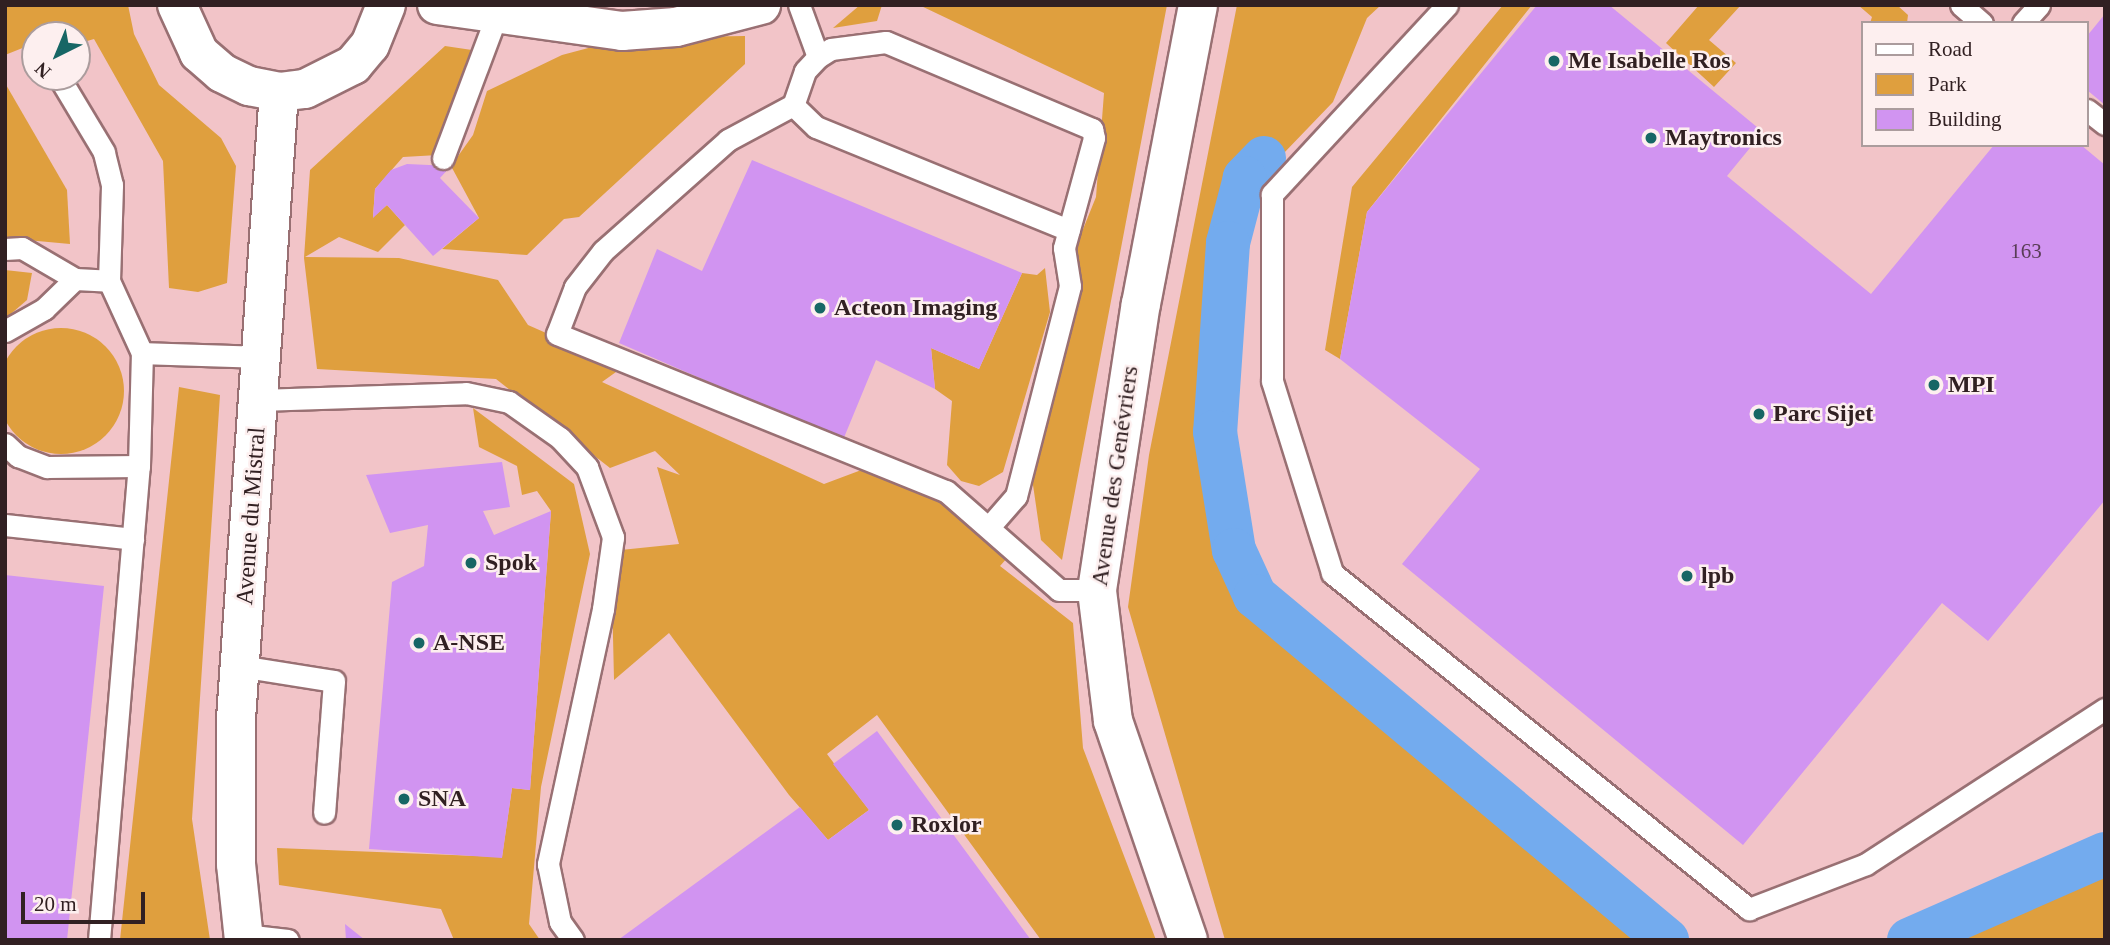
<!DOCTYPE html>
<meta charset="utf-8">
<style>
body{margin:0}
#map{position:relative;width:2110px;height:945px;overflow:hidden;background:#f2c4c8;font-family:"Times New Roman",serif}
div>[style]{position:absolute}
.green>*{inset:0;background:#df9f3e}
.round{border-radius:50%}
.canal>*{height:44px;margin:-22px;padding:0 22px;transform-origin:22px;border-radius:22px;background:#73abee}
.building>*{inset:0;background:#d194f1}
.roads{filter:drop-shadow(2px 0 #997073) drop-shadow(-2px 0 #997073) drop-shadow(0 2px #997073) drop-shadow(0 -2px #997073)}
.lane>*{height:21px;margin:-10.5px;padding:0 10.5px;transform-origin:10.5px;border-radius:10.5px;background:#fff}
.street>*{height:38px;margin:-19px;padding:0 19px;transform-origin:19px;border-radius:19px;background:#fff}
.dots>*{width:19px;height:19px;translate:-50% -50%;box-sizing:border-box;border:4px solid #fdefef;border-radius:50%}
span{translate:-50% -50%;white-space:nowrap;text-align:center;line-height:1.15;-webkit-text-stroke:5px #fdefef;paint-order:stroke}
.number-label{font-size:21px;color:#593d56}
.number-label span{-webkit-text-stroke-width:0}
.poi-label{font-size:24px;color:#312022;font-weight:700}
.left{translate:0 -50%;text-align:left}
.street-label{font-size:24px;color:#312022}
.frame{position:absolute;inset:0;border:7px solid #312022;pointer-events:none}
.legend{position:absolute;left:1861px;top:21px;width:228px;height:126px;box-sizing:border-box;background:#fdefef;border:2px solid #ab9c9d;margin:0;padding:9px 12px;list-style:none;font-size:21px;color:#312022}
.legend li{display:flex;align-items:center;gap:14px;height:35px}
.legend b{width:35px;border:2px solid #ab9c9d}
.north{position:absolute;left:21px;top:21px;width:70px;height:70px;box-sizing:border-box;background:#fdefef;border:2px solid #ab9c9d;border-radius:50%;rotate:223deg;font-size:19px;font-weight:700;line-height:28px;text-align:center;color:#312022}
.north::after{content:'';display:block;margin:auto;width:24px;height:32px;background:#176665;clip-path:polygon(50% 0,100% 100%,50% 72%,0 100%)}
.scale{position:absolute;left:21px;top:892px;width:124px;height:32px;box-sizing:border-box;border:4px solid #312022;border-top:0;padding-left:9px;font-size:21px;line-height:24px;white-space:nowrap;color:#312022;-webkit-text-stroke:5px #fdefef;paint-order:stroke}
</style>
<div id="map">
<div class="green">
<div style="clip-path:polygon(5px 5px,128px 5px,134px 34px,159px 85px,221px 138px,236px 166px,227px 283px,198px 292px,169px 288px,163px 161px,94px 39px,77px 44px,77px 35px,35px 35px,35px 43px,5px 55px)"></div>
<div style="clip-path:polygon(860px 5px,882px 5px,877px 21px,833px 28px)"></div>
<div style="clip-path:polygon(919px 5px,1167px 5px,1062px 560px,1041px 540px,1032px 478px,1080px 291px,1075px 249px,1096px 197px,1104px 93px)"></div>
<div style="clip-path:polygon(1237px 5px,1381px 5px,1367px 18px,1333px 102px,1283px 154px,1257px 150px,1234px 176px,1214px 251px,1205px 436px,1217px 540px,1249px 603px,1657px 940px,1225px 940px,1128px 607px,1149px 455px)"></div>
<div style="clip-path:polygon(1503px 5px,1532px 5px,1367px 212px,1340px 359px,1325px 350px,1352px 187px)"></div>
<div style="clip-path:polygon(1699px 5px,1741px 5px,1709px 40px,1736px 63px,1714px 87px,1666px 43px)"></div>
<div style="clip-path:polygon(1858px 5px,1897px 5px,1908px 15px,1907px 23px,1870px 23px,1872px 17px)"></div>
<div style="clip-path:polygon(745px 36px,745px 64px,579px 217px,564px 219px,527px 255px,442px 249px,479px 218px,451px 166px,473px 135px,487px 91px,562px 55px,626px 38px)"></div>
<div style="clip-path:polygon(445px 46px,472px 50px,438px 155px,403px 157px,375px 189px,373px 217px,387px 205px,405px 225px,378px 252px,339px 237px,305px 257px,399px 258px,498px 280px,528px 325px,623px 367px,602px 382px,824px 484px,864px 469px,941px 500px,1008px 557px,1000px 566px,1073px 623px,1083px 748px,1156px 940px,1041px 940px,877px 715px,827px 754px,869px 810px,828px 840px,789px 795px,669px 633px,614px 680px,611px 551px,679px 544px,657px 467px,680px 475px,655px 451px,610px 468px,496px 379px,317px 369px,304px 258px,310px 170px)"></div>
<div style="clip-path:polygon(5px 83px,67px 190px,70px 244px,5px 238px)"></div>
<div style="clip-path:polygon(1045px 268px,1050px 312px,1003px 472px,979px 486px,961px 481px,947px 465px,952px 401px,935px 389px,931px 348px,979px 369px,1022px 273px,1037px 275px)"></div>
<div style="clip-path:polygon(5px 270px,32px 273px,27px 300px,5px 319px)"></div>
<div class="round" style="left:-2px;top:328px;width:126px;height:126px"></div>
<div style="clip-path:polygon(179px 387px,220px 395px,192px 819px,210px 940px,120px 940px)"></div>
<div style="clip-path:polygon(473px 408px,574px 484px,590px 554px,541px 787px,529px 924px,540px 940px,454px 940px,441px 909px,279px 885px,277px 848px,502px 857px,512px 788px,530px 790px,551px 511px,537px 491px,522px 495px,517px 466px,479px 447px)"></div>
<div style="clip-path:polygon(2105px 870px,2105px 940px,1934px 940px)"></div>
</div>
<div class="canal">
<div style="left:1264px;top:158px;width:28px;rotate:134deg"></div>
<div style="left:1245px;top:178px;width:67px;rotate:104.7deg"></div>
<div style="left:1228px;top:243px;width:189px;rotate:93.9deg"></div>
<div style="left:1215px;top:432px;width:120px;rotate:80.9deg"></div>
<div style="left:1234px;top:550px;width:51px;rotate:65.5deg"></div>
<div style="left:1255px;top:596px;width:537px;rotate:39.86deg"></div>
<div style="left:1909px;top:940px;width:214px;rotate:-23.7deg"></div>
</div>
<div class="building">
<div style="clip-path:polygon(1537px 5px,1609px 5px,1763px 132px,1727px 176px,1871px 294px,1994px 145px,2081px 145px,2105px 165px,2105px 500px,1988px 641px,1942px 603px,1743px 845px,1402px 564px,1480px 469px,1340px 359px,1367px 212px)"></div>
<div style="clip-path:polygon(2105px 14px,2105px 105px,2087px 90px,2087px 36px)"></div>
<div style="clip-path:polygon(752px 160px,1022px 273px,979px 369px,931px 348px,935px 389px,876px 360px,843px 440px,619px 343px,657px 249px,702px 271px)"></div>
<div style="clip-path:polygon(407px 164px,451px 166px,440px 178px,479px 218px,433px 256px,387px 205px,373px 218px,375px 189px,391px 170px)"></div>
<div style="clip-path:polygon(502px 462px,510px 507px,483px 511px,494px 535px,551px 511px,530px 790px,512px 788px,502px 858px,369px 849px,392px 582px,424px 566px,428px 525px,390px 533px,366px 475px)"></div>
<div style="clip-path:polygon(5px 575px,104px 586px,67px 940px,5px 940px)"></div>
<div style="clip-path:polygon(877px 731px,1031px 940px,618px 940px,800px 807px,828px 840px,869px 810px,833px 764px)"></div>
<div style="clip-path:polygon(345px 924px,365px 940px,346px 940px)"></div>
</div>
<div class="roads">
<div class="lane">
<div style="left:799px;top:5px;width:55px;rotate:69.9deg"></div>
<div style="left:818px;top:57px;width:19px;rotate:133deg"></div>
<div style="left:805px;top:71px;width:36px;rotate:109deg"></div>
<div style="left:793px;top:105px;width:74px;rotate:151.7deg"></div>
<div style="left:728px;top:140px;width:167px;rotate:138.4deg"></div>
<div style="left:603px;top:251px;width:46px;rotate:127.9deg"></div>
<div style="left:575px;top:287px;width:50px;rotate:111deg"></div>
<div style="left:557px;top:334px;width:419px;rotate:22deg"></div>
<div style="left:946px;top:491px;width:150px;rotate:41.2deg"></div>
<div style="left:1059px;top:590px;width:38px"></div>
<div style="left:1447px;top:5px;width:258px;rotate:132.8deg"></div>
<div style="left:1272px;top:194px;width:187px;rotate:90deg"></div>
<div style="left:1272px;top:381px;width:201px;rotate:72.6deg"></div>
<div style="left:1332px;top:573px;width:536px;rotate:38.86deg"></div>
<div style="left:1749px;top:909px;width:125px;rotate:-21deg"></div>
<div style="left:1866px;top:864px;width:285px;rotate:-33deg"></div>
<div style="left:1961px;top:5px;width:28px;rotate:41deg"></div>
<div style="left:2023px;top:23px;width:24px;rotate:-48deg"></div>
<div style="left:818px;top:57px;width:15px;rotate:-32deg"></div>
<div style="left:831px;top:49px;width:55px;rotate:-7.3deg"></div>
<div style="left:886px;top:42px;width:224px;rotate:22.9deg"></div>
<div style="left:1092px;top:129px;width:9px;rotate:77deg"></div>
<div style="left:1094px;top:138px;width:114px;rotate:105.3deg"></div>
<div style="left:1064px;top:248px;width:38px;rotate:81deg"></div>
<div style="left:1070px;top:286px;width:217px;rotate:104.4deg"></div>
<div style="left:1016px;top:496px;width:41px;rotate:131.1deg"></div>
<div style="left:793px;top:105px;width:32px;rotate:44deg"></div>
<div style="left:816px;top:127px;width:273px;rotate:22.2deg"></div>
<div style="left:2087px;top:110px;width:23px;rotate:38deg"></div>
<div style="left:443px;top:158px;width:151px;rotate:-69.4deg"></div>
<div style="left:5px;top:249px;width:17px;rotate:-3deg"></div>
<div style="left:22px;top:248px;width:61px;rotate:30.3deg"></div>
<div style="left:75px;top:279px;width:34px;rotate:3deg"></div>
<div style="left:5px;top:331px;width:45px;rotate:-29.4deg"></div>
<div style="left:44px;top:309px;width:43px;rotate:-44.1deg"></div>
<div style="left:142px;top:353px;width:119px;rotate:1.9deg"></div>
<div style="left:259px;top:400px;width:207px;rotate:-1.9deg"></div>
<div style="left:466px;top:393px;width:44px;rotate:11.8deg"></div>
<div style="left:509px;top:402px;width:62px;rotate:35.2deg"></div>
<div style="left:560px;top:438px;width:40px;rotate:47deg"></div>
<div style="left:587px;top:467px;width:75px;rotate:69.6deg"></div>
<div style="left:613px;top:537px;width:73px;rotate:97.9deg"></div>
<div style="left:603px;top:609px;width:261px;rotate:102.2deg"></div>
<div style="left:548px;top:864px;width:59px;rotate:78.3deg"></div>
<div style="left:560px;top:922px;width:22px;rotate:54deg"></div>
<div style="left:5px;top:444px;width:18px;rotate:43deg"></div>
<div style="left:18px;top:456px;width:31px;rotate:21deg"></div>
<div style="left:47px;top:467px;width:92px;rotate:-0.6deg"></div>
<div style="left:139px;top:466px;width:113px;rotate:-88.5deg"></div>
<div style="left:142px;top:353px;width:79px;rotate:-114.6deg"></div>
<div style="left:109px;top:281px;width:96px;rotate:-88.2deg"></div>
<div style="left:112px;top:185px;width:34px;rotate:-104deg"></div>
<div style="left:104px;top:152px;width:87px;rotate:-121deg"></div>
<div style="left:5px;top:525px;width:129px;rotate:6.2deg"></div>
<div style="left:240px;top:666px;width:95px;rotate:9.1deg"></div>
<div style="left:334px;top:681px;width:132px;rotate:94.3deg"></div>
<div style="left:244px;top:935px;width:44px;rotate:6.5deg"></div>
<div style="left:99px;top:940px;width:476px;rotate:-85.2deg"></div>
</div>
<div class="street">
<div style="left:177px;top:5px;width:53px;rotate:65.4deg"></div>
<div style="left:199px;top:53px;width:30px;rotate:41deg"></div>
<div style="left:222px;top:73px;width:30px;rotate:26deg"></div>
<div style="left:249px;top:86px;width:31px;rotate:11deg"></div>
<div style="left:279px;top:92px;width:26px;rotate:-7deg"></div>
<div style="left:305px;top:89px;width:54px;rotate:-26.6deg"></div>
<div style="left:353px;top:65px;width:26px;rotate:-50deg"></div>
<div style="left:370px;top:45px;width:43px;rotate:-68.2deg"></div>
<div style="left:437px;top:5px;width:187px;rotate:8deg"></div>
<div style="left:622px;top:31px;width:54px;rotate:-4.2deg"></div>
<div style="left:676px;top:27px;width:88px;rotate:-14.5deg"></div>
<div style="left:244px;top:940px;width:76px;rotate:-96deg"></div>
<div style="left:236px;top:864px;width:145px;rotate:-90deg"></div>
<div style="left:236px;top:719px;width:628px;rotate:-86.08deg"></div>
<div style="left:1188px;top:940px;width:231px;rotate:-108.9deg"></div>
<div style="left:1113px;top:721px;width:132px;rotate:-97deg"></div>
<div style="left:1097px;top:590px;width:289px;rotate:-81.3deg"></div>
<div style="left:1141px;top:304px;width:304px;rotate:-79.2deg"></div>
</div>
</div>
<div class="dots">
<div style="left:1554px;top:61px;background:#176665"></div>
<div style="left:1651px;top:138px;background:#176665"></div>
<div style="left:820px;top:308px;background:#176665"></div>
<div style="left:1934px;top:385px;background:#176665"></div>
<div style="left:1759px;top:414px;background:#176665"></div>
<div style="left:471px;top:563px;background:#176665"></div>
<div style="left:1687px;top:576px;background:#176665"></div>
<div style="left:419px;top:643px;background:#176665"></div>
<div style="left:404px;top:799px;background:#176665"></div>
<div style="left:897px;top:825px;background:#176665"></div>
</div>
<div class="number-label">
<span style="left:2026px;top:251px">163</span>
</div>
<div class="poi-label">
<span class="left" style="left:1568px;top:61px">Me Isabelle Ros</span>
<span class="left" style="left:1665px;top:138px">Maytronics</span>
<span class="left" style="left:834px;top:308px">Acteon Imaging</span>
<span class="left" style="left:1948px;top:385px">MPI</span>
<span class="left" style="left:1773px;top:414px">Parc Sijet</span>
<span class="left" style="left:485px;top:563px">Spok</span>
<span class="left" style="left:1701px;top:576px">lpb</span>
<span class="left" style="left:433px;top:643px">A-NSE</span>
<span class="left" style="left:418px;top:799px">SNA</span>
<span class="left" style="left:911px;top:825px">Roxlor</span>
</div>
<div class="street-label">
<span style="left:1115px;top:476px;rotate:-82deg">Avenue des Genévriers</span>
<span style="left:251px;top:516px;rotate:-86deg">Avenue du Mistral</span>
</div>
<div class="frame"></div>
<ul class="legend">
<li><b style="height:9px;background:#fff"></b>Road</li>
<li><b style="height:19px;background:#df9f3e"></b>Park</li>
<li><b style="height:19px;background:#d194f1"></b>Building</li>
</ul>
<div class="north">N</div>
<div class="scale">20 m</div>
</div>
